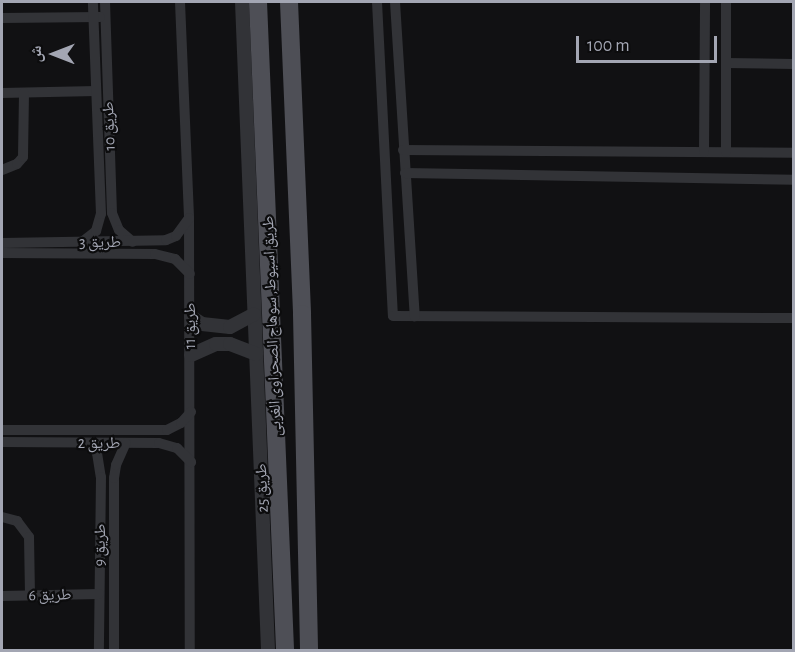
<!DOCTYPE html>
<meta charset="utf-8">
<style>
body{margin:0}
#map{position:relative;width:795px;height:652px;overflow:hidden;background:#111113;font-family:"Alegreya Sans","Noto Naskh Arabic",sans-serif}
div>[style]{position:absolute}
.minor>*{height:10px;margin:-5px;padding:0 5px;transform-origin:5px;border-radius:5px;background:#323337}
.tertiary>*{height:14px;margin:-7px;padding:0 7px;transform-origin:7px;border-radius:7px;background:#323337}
.primary>*{height:18px;margin:-9px;padding:0 9px;transform-origin:9px;border-radius:9px;background:#4e4f56}
span{translate:-50% -50%;white-space:nowrap;text-align:center;line-height:1.15;-webkit-text-stroke:4.5px #0c0c0d;paint-order:stroke}
.street-label{font-size:16px;color:#a3a6b3}
.frame{position:absolute;inset:0;border:3px solid #a3a6b3;pointer-events:none}
.north{position:absolute;left:24px;top:24px;width:60px;height:60px;-webkit-text-stroke:4px #0c0c0d;paint-order:stroke;rotate:270deg;font-size:16px;font-weight:700;line-height:24px;text-align:center;color:#a3a6b3}
.north::after{content:'';display:block;margin:auto;width:21px;height:27px;background:#a3a6b3;clip-path:polygon(50% 0,100% 100%,50% 72%,0 100%)}
.scale{position:absolute;left:576px;top:36px;width:141px;height:27px;box-sizing:border-box;border:3px solid #a3a6b3;border-top:0;padding-left:8px;font-size:18px;line-height:21px;white-space:nowrap;color:#a3a6b3;-webkit-text-stroke:4px #0c0c0d;paint-order:stroke}
</style>
<div id="map">
<div class="minor">
<div style="left:105px;top:2px;width:211px;rotate:88.1deg"></div>
<div style="left:112px;top:213px;width:18px;rotate:68deg"></div>
<div style="left:119px;top:230px;width:18px;rotate:41deg"></div>
<div style="left:180px;top:2px;width:216px;rotate:87.6deg"></div>
<div style="left:189px;top:218px;width:432px;rotate:89.9deg"></div>
<div style="left:377px;top:2px;width:314px;rotate:87.1deg"></div>
<div style="left:393px;top:316px;width:401px;rotate:0.3deg"></div>
<div style="left:395px;top:2px;width:315px;rotate:86.4deg"></div>
<div style="left:2px;top:18px;width:98px;rotate:-0.6deg"></div>
<div style="left:726px;top:63px;width:68px;rotate:0.8deg"></div>
<div style="left:2px;top:93px;width:94px;rotate:-1.2deg"></div>
<div style="left:403px;top:150px;width:391px;rotate:0.4deg"></div>
<div style="left:704px;top:152px;width:150px;rotate:-89.6deg"></div>
<div style="left:726px;top:152px;width:150px;rotate:-90deg"></div>
<div style="left:2px;top:170px;width:16px;rotate:-22deg"></div>
<div style="left:17px;top:164px;width:9px;rotate:-49deg"></div>
<div style="left:23px;top:157px;width:64px;rotate:-89.1deg"></div>
<div style="left:405px;top:173px;width:389px;rotate:1deg"></div>
<div style="left:82px;top:242px;width:18px;rotate:-38deg"></div>
<div style="left:96px;top:231px;width:18px;rotate:-74deg"></div>
<div style="left:101px;top:214px;width:212px;rotate:-92.2deg"></div>
<div style="left:2px;top:243px;width:164px;rotate:-1deg"></div>
<div style="left:166px;top:240px;width:11px;rotate:-22deg"></div>
<div style="left:176px;top:236px;width:22px;rotate:-54deg"></div>
<div style="left:2px;top:253px;width:153px;rotate:0.4deg"></div>
<div style="left:155px;top:254px;width:21px;rotate:14deg"></div>
<div style="left:175px;top:259px;width:21px;rotate:45deg"></div>
<div style="left:2px;top:430px;width:165px"></div>
<div style="left:167px;top:430px;width:16px;rotate:-27deg"></div>
<div style="left:181px;top:423px;width:15px;rotate:-48deg"></div>
<div style="left:2px;top:442px;width:157px;rotate:0.4deg"></div>
<div style="left:159px;top:443px;width:19px;rotate:16deg"></div>
<div style="left:177px;top:448px;width:20px;rotate:45deg"></div>
<div style="left:90px;top:443px;width:12px;rotate:55deg"></div>
<div style="left:97px;top:453px;width:24px;rotate:81deg"></div>
<div style="left:101px;top:477px;width:173px;rotate:90.7deg"></div>
<div style="left:2px;top:517px;width:16px;rotate:15deg"></div>
<div style="left:17px;top:521px;width:20px;rotate:53deg"></div>
<div style="left:29px;top:537px;width:58px;rotate:89deg"></div>
<div style="left:2px;top:596px;width:97px;rotate:-1.2deg"></div>
<div style="left:114px;top:650px;width:172px;rotate:-90deg"></div>
<div style="left:114px;top:478px;width:13px;rotate:-81deg"></div>
<div style="left:116px;top:465px;width:24px;rotate:-66deg"></div>
</div>
<div class="tertiary">
<div style="left:242px;top:2px;width:649px;rotate:87.7deg"></div>
<div style="left:191px;top:317px;width:13px;rotate:32deg"></div>
<div style="left:202px;top:324px;width:28px;rotate:6deg"></div>
<div style="left:230px;top:327px;width:27px;rotate:-28deg"></div>
<div style="left:191px;top:355px;width:27px;rotate:-24deg"></div>
<div style="left:216px;top:344px;width:14px"></div>
<div style="left:230px;top:344px;width:28px;rotate:21deg"></div>
</div>
<div class="primary">
<div style="left:258px;top:2px;width:649px;rotate:87.61deg"></div>
<div style="left:289px;top:2px;width:312px;rotate:87.6deg"></div>
<div style="left:302px;top:314px;width:336px;rotate:88.8deg"></div>
</div>
<div class="street-label">
<span style="left:109px;top:126px;rotate:-92deg">طريق 10</span>
<span style="left:100px;top:242px">طريق 3</span>
<span style="left:190px;top:326px;rotate:-90deg">طريق 11</span>
<span style="left:272px;top:326px;rotate:-92deg">طريق اسيوط, سوهاج الصحراوى الغربى</span>
<span style="left:99px;top:443px">طريق 2</span>
<span style="left:262px;top:488px;rotate:-92deg">طريق 25</span>
<span style="left:100px;top:545px;rotate:-89deg">طريق 9</span>
<span style="left:50px;top:595px;rotate:-1deg">طريق 6</span>
</div>
<div class="frame"></div>
<div class="north">ش</div>
<div class="scale">100 m</div>
</div>
